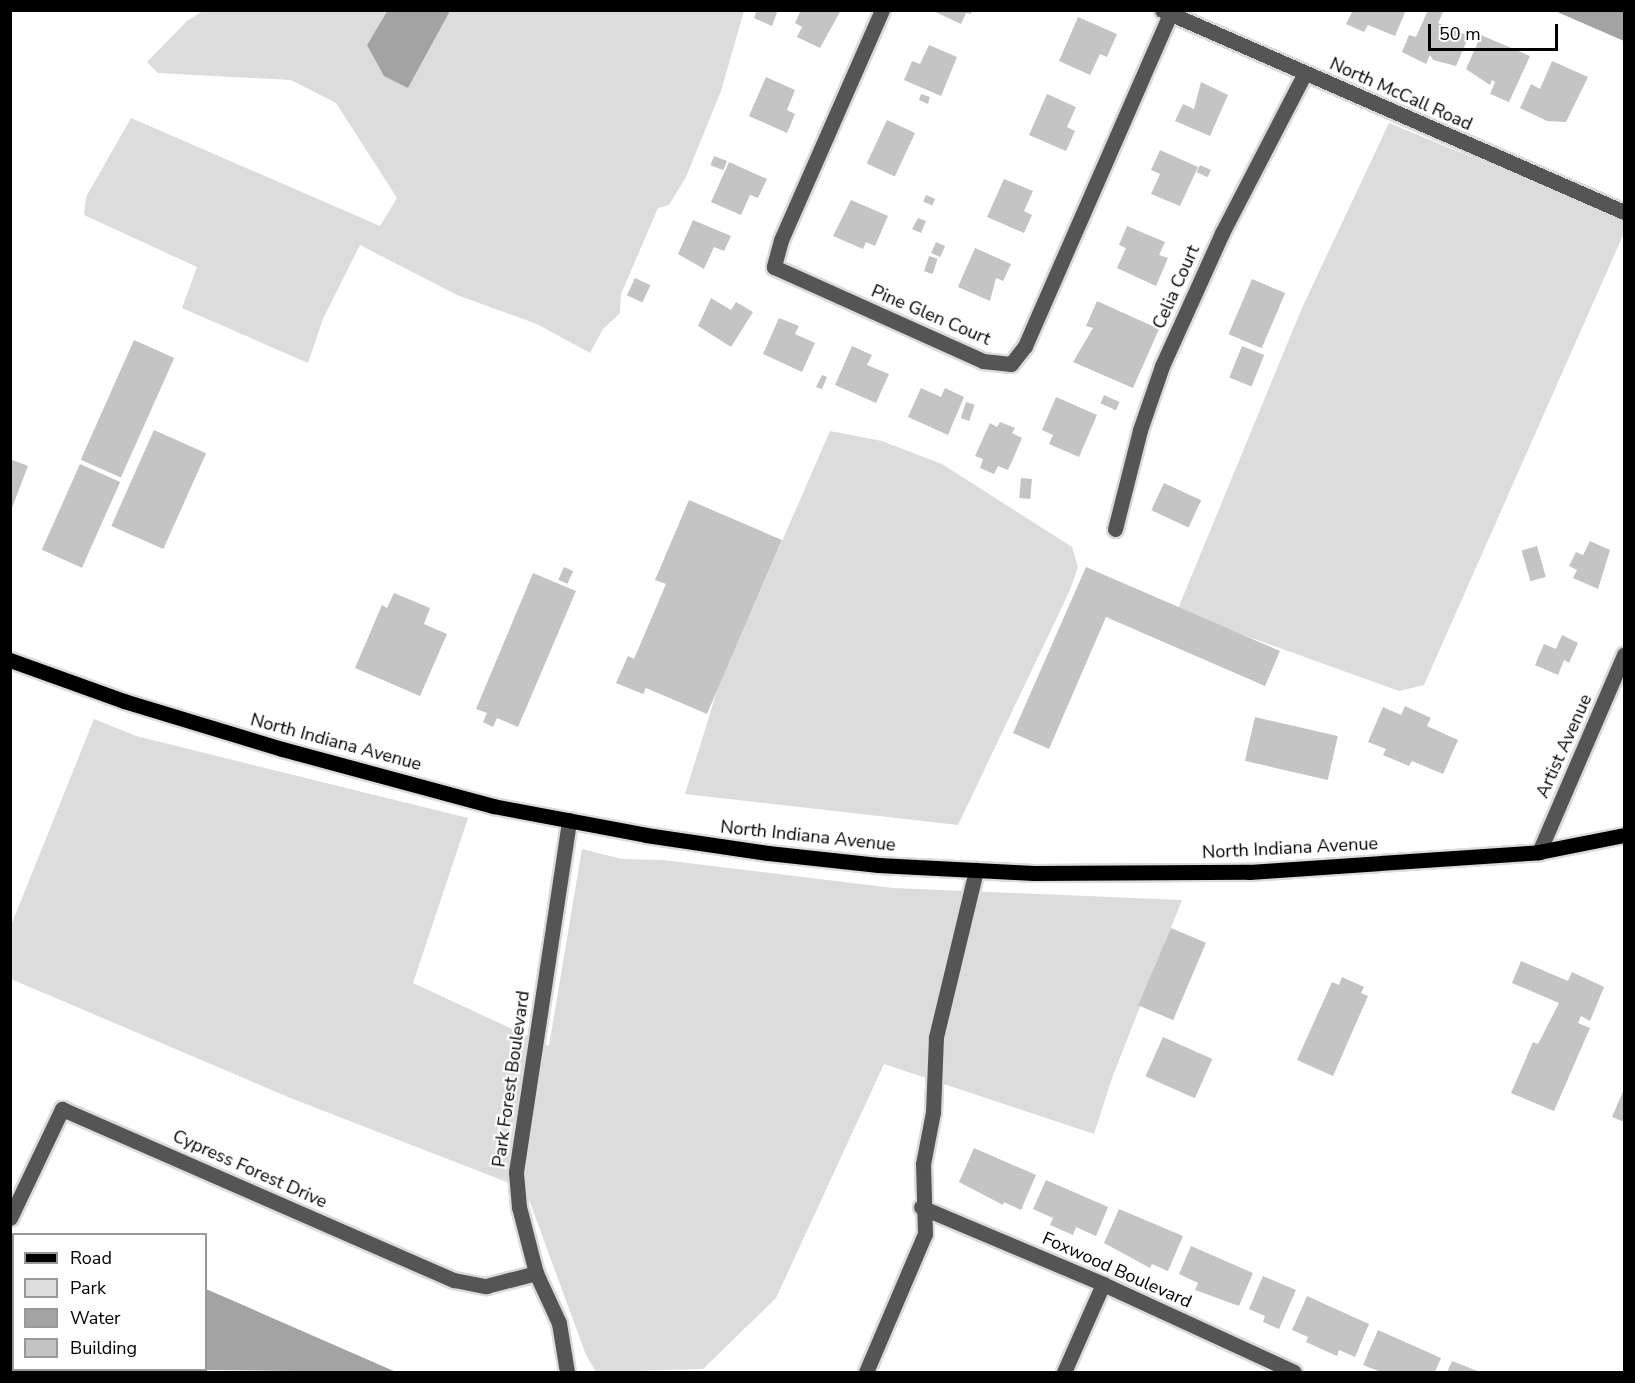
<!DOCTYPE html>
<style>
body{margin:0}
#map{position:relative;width:1635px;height:1383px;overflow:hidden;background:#fff;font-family:"Nunito Sans",sans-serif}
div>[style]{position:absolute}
.green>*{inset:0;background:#dcdcdc}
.water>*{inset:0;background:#a3a3a3}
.building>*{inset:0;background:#c4c4c4;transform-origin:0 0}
.roads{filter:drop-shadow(2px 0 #dbdbdb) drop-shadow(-2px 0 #dbdbdb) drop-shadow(0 2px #dbdbdb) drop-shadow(0 -2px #dbdbdb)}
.minor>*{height:15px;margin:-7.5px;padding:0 7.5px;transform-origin:7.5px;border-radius:7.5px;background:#555}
.major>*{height:15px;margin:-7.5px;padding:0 7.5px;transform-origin:7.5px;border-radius:7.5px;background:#000}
span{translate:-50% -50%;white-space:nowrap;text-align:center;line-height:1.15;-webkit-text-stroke:4.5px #fff;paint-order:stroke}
.street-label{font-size:18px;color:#000}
.frame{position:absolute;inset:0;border:12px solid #000;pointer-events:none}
.legend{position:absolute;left:12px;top:1233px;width:195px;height:138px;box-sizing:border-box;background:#fff;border:2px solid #999;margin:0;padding:8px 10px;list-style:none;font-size:18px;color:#000}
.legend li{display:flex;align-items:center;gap:12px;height:30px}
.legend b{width:30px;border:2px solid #999}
.scale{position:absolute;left:1428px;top:24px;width:130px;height:27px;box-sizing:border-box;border:3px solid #000;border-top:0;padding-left:8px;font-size:18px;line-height:21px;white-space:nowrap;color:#000;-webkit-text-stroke:4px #fff;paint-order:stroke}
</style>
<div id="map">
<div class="green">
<div style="clip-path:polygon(203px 11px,388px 11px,367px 45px,408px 88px,450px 11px,744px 11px,721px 91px,686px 177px,669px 205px,658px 208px,621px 294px,620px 313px,603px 329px,590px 353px,537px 324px,457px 295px,360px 245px,323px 319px,308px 363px,182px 308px,197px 267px,84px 215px,86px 197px,131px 118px,380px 226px,397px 198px,336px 103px,291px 80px,158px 73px,147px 62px,187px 21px)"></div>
<div style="clip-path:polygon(1389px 123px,1624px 220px,1624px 233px,1424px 685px,1399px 691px,1177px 611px,1302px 308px)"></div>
<div style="clip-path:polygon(830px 431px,882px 441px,942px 464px,1072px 547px,1078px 567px,1070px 590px,958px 825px,685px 794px,718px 688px)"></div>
<div style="clip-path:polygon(94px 719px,136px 736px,468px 818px,413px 983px,549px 1046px,582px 849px,622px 859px,663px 860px,893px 888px,1182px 900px,1112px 1078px,1094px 1134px,884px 1064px,776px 1298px,703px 1369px,596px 1372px,586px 1355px,525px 1189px,288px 1097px,11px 979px,10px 928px)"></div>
</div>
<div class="water">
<div style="clip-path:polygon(388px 10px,450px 11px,408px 88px,384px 76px,367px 45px)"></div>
<div style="clip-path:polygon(1537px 11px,1624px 11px,1624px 41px,1555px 11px)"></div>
<div style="clip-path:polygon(206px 1289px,396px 1372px,205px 1370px)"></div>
<div style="clip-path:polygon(53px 1370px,176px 1370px,52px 1372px)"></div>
</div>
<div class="building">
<div style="clip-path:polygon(757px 10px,778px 10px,772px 26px,754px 18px)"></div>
<div style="clip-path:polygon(801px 10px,841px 10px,820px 48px,797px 37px,802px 27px,795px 23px)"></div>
<div style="clip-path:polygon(931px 10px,972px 10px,971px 14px,966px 13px,961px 24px)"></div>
<div style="clip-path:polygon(1353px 10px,1406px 10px,1395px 36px,1368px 25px,1364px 32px,1346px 24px)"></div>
<div style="clip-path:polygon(1428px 10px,1443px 12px,1438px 23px,1469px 36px,1456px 66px,1433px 60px,1430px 55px,1426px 64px,1402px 52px,1409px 35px,1416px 37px)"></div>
<div style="clip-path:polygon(1078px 17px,1117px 34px,1107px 57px,1100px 54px,1090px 75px,1059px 61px)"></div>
<div style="clip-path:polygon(1481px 35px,1530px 56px,1509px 102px,1490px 94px,1495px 82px,1492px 80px,1490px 85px,1466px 69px)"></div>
<div style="clip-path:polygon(929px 45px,957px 57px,941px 96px,904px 80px,912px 61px,920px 64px)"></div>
<div style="clip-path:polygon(1552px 61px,1588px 77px,1566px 122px,1547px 121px,1520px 108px,1531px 84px,1540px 89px)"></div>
<div style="clip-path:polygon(766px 77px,795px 90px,787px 110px,795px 114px,787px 133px,749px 116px)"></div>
<div style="clip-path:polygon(1201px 82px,1228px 95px,1210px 136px,1175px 121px,1183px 104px,1194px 109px)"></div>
<div style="clip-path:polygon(921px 94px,930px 97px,928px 104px,919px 100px)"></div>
<div style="clip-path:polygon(1047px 94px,1076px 107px,1067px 127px,1075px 131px,1066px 151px,1029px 135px)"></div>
<div style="left:887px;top:120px;width:31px;height:48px;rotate:25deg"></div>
<div style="clip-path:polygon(1160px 150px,1198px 167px,1180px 206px,1151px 194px,1160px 174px,1151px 170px)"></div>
<div style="left:714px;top:156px;width:14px;height:10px;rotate:21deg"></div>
<div style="clip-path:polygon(729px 162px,767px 179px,758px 198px,750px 195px,741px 215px,711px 202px)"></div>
<div style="left:1200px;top:165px;width:12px;height:8px;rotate:24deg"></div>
<div style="clip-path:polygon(1004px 179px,1033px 191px,1024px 211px,1032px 215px,1024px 233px,987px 217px)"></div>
<div style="left:926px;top:195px;width:10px;height:7px;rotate:24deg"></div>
<div style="clip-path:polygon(851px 200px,888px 216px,875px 246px,866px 242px,863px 249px,833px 236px)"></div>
<div style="clip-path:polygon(918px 218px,926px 221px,921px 233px,912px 229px)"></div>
<div style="clip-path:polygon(693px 220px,731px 236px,724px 251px,714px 247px,704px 269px,678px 254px)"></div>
<div style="clip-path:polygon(1127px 226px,1165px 242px,1159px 255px,1168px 258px,1156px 286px,1117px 268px,1126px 248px,1119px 245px)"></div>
<div style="left:936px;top:242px;width:10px;height:12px;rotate:24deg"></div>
<div style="clip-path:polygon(975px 248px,1011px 264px,1003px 281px,996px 278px,990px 301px,958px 287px)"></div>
<div style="left:929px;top:256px;width:9px;height:16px;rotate:18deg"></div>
<div style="left:635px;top:278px;width:17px;height:19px;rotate:25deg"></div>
<div style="left:1252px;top:279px;width:36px;height:60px;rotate:23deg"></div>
<div style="clip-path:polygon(711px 298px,731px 310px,736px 302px,753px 312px,731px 347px,698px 326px)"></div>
<div style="clip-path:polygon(1097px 301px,1159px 329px,1133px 388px,1073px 362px,1093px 328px,1086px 326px)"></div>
<div style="clip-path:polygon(779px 318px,799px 326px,795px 334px,815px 343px,802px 372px,763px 354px)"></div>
<div style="left:134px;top:340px;width:44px;height:131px;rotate:24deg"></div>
<div style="clip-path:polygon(852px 346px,872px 355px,867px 365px,889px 374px,876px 403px,835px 385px)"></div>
<div style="left:1242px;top:346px;width:24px;height:34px;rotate:22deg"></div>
<div style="clip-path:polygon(822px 375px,827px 377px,822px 389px,816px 387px)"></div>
<div style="clip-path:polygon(921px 388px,941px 397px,945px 388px,964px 397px,948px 435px,908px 417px)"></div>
<div style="left:1104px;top:395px;width:17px;height:9px;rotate:24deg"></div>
<div style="clip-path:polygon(1056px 397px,1097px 415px,1079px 457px,1049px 444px,1053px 435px,1042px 430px)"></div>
<div style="left:966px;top:402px;width:9px;height:17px;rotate:18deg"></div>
<div style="clip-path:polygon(1000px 422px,1015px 428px,1012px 433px,1022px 438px,1008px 470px,998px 466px,994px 474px,980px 468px,983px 459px,975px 456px,990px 423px,997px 427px)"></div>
<div style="left:154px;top:430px;width:57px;height:105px;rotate:24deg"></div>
<div style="clip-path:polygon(10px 459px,28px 466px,10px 513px)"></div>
<div style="left:80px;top:464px;width:44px;height:94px;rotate:24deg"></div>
<div style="left:1021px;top:478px;width:11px;height:20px;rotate:5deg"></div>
<div style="left:1164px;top:483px;width:41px;height:30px;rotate:25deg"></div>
<div style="clip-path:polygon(689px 500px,782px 540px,707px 714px,646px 688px,643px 694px,616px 683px,628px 656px,634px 659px,666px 584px,655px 580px)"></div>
<div style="clip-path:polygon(1590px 541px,1610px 550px,1598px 589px,1573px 578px,1577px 570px,1569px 566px,1576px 552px,1583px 555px)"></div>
<div style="left:1537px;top:546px;width:32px;height:16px;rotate:74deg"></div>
<div style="left:564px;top:567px;width:10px;height:14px;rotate:24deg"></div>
<div style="clip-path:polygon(1086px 567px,1280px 651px,1265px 686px,1106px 617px,1049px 749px,1013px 733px)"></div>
<div style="clip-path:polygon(533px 573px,576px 591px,518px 727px,497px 718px,493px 727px,483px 722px,487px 713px,476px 709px)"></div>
<div style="clip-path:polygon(394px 593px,430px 608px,424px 624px,447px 634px,420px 696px,355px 668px,382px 605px,387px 608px)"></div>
<div style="clip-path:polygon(1562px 635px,1578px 643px,1569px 663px,1564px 660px,1558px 675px,1535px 665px,1544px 644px,1556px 649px)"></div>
<div style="clip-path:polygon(1405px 706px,1431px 718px,1427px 726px,1458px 740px,1443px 774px,1412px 761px,1409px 766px,1383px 755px,1386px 749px,1368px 742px,1383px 707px,1401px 715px)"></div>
<div style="left:1255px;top:717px;width:85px;height:45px;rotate:13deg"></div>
<div style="left:1171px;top:928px;width:38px;height:84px;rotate:23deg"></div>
<div style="clip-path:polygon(1521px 961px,1568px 981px,1572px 972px,1604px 987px,1590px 1021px,1581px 1016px,1578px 1023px,1590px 1028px,1554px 1111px,1511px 1093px,1533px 1042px,1538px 1044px,1559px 1003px,1512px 983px)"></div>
<div style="clip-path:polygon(1342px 977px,1364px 987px,1361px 993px,1368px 996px,1333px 1076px,1297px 1060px,1332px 982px,1339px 985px)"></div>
<div style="left:1163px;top:1037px;width:54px;height:43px;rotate:24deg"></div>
<div style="clip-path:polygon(1624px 1089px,1624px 1122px,1612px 1117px)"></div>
<div style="clip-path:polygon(974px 1148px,1036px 1175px,1021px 1210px,1004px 1202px,1003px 1205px,959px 1182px)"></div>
<div style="clip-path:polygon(1046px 1180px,1108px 1207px,1096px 1236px,1076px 1227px,1073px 1235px,1050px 1225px,1053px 1218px,1033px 1209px)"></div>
<div style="clip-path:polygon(1119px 1209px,1183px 1236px,1168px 1271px,1152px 1264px,1150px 1268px,1104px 1243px)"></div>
<div style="clip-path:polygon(1191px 1246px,1253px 1273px,1239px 1306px,1195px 1290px,1198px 1283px,1179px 1274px)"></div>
<div style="clip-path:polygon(1263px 1276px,1296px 1290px,1279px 1329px,1263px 1322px,1265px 1316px,1249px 1309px)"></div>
<div style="clip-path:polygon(1307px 1296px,1369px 1324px,1355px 1357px,1339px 1350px,1337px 1356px,1306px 1342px,1308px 1337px,1292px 1330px)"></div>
<div style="clip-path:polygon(1378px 1330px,1441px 1358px,1435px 1372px,1381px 1372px,1363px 1365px)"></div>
<div style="clip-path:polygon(1452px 1361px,1480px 1372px,1447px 1372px)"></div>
</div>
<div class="roads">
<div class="minor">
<div style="left:882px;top:10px;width:251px;rotate:113.7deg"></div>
<div style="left:781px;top:240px;width:28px;rotate:105deg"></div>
<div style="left:774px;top:267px;width:229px;rotate:24.2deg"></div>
<div style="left:983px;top:361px;width:28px;rotate:6deg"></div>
<div style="left:1011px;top:364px;width:23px;rotate:-52deg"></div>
<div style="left:1025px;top:346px;width:362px;rotate:-66.4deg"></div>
<div style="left:1162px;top:10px;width:504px;rotate:23.62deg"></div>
<div style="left:1115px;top:529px;width:102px;rotate:-75.8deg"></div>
<div style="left:1140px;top:430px;width:68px;rotate:-71deg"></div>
<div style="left:1162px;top:366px;width:146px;rotate:-65.7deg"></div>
<div style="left:1222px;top:233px;width:180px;rotate:-62.6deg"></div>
<div style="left:1539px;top:852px;width:215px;rotate:-66.7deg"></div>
<div style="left:921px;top:1207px;width:198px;rotate:22.9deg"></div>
<div style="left:1103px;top:1284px;width:210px;rotate:24.7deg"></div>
<div style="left:10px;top:1218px;width:121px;rotate:-64.5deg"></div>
<div style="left:62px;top:1109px;width:428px;rotate:23.6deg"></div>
<div style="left:454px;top:1280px;width:33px;rotate:11deg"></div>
<div style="left:486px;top:1286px;width:52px;rotate:-14.6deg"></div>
<div style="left:567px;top:1372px;width:50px;rotate:-99.3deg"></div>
<div style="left:559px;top:1323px;width:55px;rotate:-114.7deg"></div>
<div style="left:536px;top:1273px;width:68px;rotate:-104.4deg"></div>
<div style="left:519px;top:1207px;width:35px;rotate:-95deg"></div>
<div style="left:516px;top:1172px;width:356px;rotate:-81.4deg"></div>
<div style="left:866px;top:1372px;width:150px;rotate:-66.9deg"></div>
<div style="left:925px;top:1234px;width:70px;rotate:-91.6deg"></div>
<div style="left:923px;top:1164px;width:53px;rotate:-79.1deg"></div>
<div style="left:933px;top:1112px;width:75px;rotate:-87.7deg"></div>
<div style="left:936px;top:1037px;width:172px;rotate:-76.5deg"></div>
<div style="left:1064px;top:1372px;width:96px;rotate:-66.1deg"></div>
</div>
<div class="major">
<div style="left:10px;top:660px;width:121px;rotate:19.8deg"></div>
<div style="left:124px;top:701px;width:165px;rotate:16.9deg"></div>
<div style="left:282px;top:749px;width:219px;rotate:15.1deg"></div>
<div style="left:493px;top:806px;width:156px;rotate:10.7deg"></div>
<div style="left:646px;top:835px;width:123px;rotate:8.4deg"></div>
<div style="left:768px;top:853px;width:111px;rotate:6.2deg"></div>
<div style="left:878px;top:865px;width:156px;rotate:2.9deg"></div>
<div style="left:1034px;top:873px;width:215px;rotate:-0.3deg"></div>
<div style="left:1249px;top:872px;width:291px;rotate:-3.9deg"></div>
<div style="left:1539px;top:852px;width:87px;rotate:-11.3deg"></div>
</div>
</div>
<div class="street-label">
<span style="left:1401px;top:94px;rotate:24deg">North McCall Road</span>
<span style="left:1176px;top:287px;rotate:-66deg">Celia Court</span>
<span style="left:931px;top:315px;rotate:23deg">Pine Glen Court</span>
<span style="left:336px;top:742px;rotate:15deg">North Indiana Avenue</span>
<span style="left:1564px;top:746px;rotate:-66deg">Artist Avenue</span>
<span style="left:808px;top:836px;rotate:6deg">North Indiana Avenue</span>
<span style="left:1290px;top:848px;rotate:-3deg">North Indiana Avenue</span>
<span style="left:511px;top:1079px;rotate:-82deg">Park Forest Boulevard</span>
<span style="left:250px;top:1169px;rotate:24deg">Cypress Forest Drive</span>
<span style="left:1117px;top:1270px;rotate:24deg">Foxwood Boulevard</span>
</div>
<div class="frame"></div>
<ul class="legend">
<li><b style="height:8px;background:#000"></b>Road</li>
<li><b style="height:16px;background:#dcdcdc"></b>Park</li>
<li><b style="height:16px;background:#a3a3a3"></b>Water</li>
<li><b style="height:16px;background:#c4c4c4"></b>Building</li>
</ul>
<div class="scale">50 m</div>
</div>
